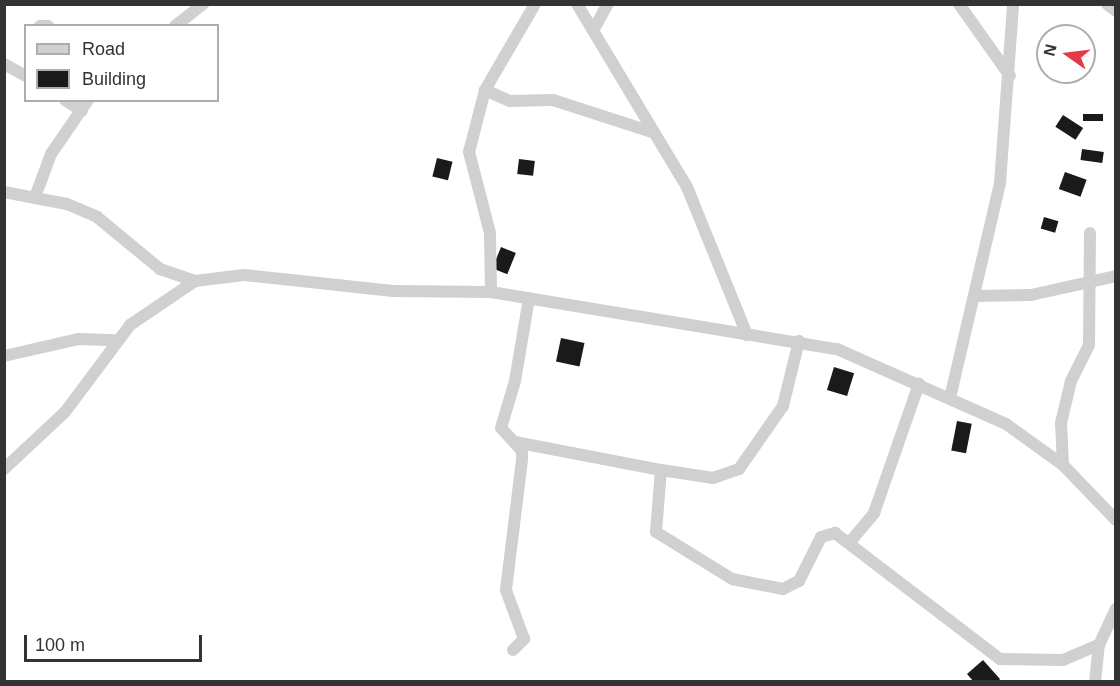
<!DOCTYPE html>
<style>
body{margin:0}
#map{position:relative;width:1120px;height:686px;overflow:hidden;background:#fff;font-family:Helvetica,sans-serif}
div>[style]{position:absolute}
.building>*{inset:0;background:#1a1a1a;transform-origin:0 0}
.street>*{height:12px;margin:-6px;padding:0 6px;transform-origin:6px;border-radius:6px;background:#d0d0d0}
span{translate:-50% -50%;white-space:nowrap;text-align:center;line-height:1.15;-webkit-text-stroke:6px #fff;paint-order:stroke}
.frame{position:absolute;inset:0;border:6px solid #333;pointer-events:none}
.legend{position:absolute;left:24px;top:24px;width:195px;height:78px;box-sizing:border-box;background:#fff;border:2px solid #adadad;margin:0;padding:8px 10px;list-style:none;font-size:18px;color:#333}
.legend li{display:flex;align-items:center;gap:12px;height:30px}
.legend b{width:30px;border:2px solid #adadad}
.north{position:absolute;left:1036px;top:24px;width:60px;height:60px;box-sizing:border-box;background:#fff;border:2px solid #adadad;border-radius:50%;rotate:284deg;font-size:16px;font-weight:700;line-height:24px;text-align:center;color:#333}
.north::after{content:'';display:block;margin:auto;width:21px;height:27px;background:#e63946;clip-path:polygon(50% 0,100% 100%,50% 72%,0 100%)}
.scale{position:absolute;left:24px;top:635px;width:178px;height:27px;box-sizing:border-box;border:3px solid #333;border-top:0;padding-left:8px;font-size:18px;line-height:21px;white-space:nowrap;color:#333;-webkit-text-stroke:4px #fff;paint-order:stroke}
</style>
<div id="map">
<div class="building">
<div style="left:1103px;top:114px;width:7px;height:20px;rotate:90deg"></div>
<div style="left:1063px;top:115px;width:24px;height:14px;rotate:33deg"></div>
<div style="left:1082px;top:149px;width:22px;height:11px;rotate:8deg"></div>
<div style="left:437px;top:158px;width:16px;height:19px;rotate:14deg"></div>
<div style="left:519px;top:159px;width:16px;height:15px;rotate:7deg"></div>
<div style="left:1065px;top:172px;width:23px;height:18px;rotate:20deg"></div>
<div style="left:1044px;top:217px;width:15px;height:12px;rotate:16deg"></div>
<div style="left:501px;top:247px;width:16px;height:23px;rotate:22deg"></div>
<div style="left:561px;top:338px;width:24px;height:24px;rotate:12deg"></div>
<div style="left:834px;top:367px;width:21px;height:24px;rotate:17deg"></div>
<div style="left:957px;top:421px;width:15px;height:30px;rotate:11deg"></div>
<div style="clip-path:polygon(983px 660px,1000px 679px,998px 682px,974px 682px,967px 674px)"></div>
</div>
<div class="street">
<div style="left:577px;top:4px;width:214px;rotate:59deg"></div>
<div style="left:687px;top:187px;width:160px;rotate:67.9deg"></div>
<div style="left:959px;top:4px;width:88px;rotate:54.7deg"></div>
<div style="left:1107px;top:4px;width:11px;rotate:38deg"></div>
<div style="left:40px;top:26px;width:8px"></div>
<div style="left:175px;top:26px;width:36px;rotate:-38deg"></div>
<div style="left:595px;top:27px;width:26px;rotate:-61deg"></div>
<div style="left:4px;top:64px;width:25px;rotate:29deg"></div>
<div style="left:485px;top:90px;width:27px;rotate:24deg"></div>
<div style="left:510px;top:101px;width:43px;rotate:-1.3deg"></div>
<div style="left:553px;top:100px;width:104px;rotate:17.9deg"></div>
<div style="left:65px;top:100px;width:20px;rotate:33deg"></div>
<div style="left:4px;top:192px;width:64px;rotate:10.8deg"></div>
<div style="left:67px;top:204px;width:33px;rotate:23deg"></div>
<div style="left:97px;top:217px;width:82px;rotate:39.5deg"></div>
<div style="left:160px;top:269px;width:37px;rotate:19deg"></div>
<div style="left:195px;top:281px;width:49px;rotate:-7deg"></div>
<div style="left:244px;top:275px;width:150px;rotate:6.1deg"></div>
<div style="left:393px;top:291px;width:98px;rotate:0.6deg"></div>
<div style="left:491px;top:292px;width:351px;rotate:9.4deg"></div>
<div style="left:837px;top:349px;width:185px;rotate:23.9deg"></div>
<div style="left:1006px;top:424px;width:70px;rotate:35.7deg"></div>
<div style="left:1063px;top:465px;width:76px;rotate:46.1deg"></div>
<div style="left:35px;top:197px;width:46px;rotate:-69.6deg"></div>
<div style="left:51px;top:154px;width:65px;rotate:-55.6deg"></div>
<div style="left:491px;top:292px;width:59px;rotate:-91deg"></div>
<div style="left:490px;top:233px;width:84px;rotate:-104.5deg"></div>
<div style="left:469px;top:152px;width:64px;rotate:-75.5deg"></div>
<div style="left:485px;top:90px;width:99px;rotate:-59.8deg"></div>
<div style="left:974px;top:296px;width:57px;rotate:-1deg"></div>
<div style="left:1031px;top:295px;width:87px;rotate:-12.6deg"></div>
<div style="left:4px;top:356px;width:77px;rotate:-12.8deg"></div>
<div style="left:79px;top:339px;width:36px;rotate:2deg"></div>
<div style="left:950px;top:398px;width:221px;rotate:-76.9deg"></div>
<div style="left:1000px;top:183px;width:179px;rotate:-85.8deg"></div>
<div style="left:515px;top:442px;width:149px;rotate:10.9deg"></div>
<div style="left:661px;top:470px;width:62px;rotate:94.6deg"></div>
<div style="left:656px;top:532px;width:89px;rotate:31.7deg"></div>
<div style="left:732px;top:579px;width:52px;rotate:11.1deg"></div>
<div style="left:783px;top:589px;width:18px;rotate:-27deg"></div>
<div style="left:799px;top:581px;width:49px;rotate:-63.4deg"></div>
<div style="left:821px;top:537px;width:15px;rotate:-16deg"></div>
<div style="left:835px;top:533px;width:208px;rotate:37.4deg"></div>
<div style="left:1000px;top:659px;width:63px;rotate:0.9deg"></div>
<div style="left:1063px;top:660px;width:39px;rotate:-23deg"></div>
<div style="left:1099px;top:645px;width:40px;rotate:-65deg"></div>
<div style="left:1063px;top:465px;width:42px;rotate:-92.7deg"></div>
<div style="left:1061px;top:423px;width:43px;rotate:-76.6deg"></div>
<div style="left:1071px;top:381px;width:40px;rotate:-63.4deg"></div>
<div style="left:1089px;top:345px;width:112px;rotate:-89.5deg"></div>
<div style="left:4px;top:469px;width:83px;rotate:-43.1deg"></div>
<div style="left:65px;top:412px;width:109px;rotate:-53.2deg"></div>
<div style="left:130px;top:325px;width:78px;rotate:-34.1deg"></div>
<div style="left:661px;top:470px;width:53px;rotate:8.7deg"></div>
<div style="left:713px;top:478px;width:28px;rotate:-19deg"></div>
<div style="left:739px;top:469px;width:77px;rotate:-55.1deg"></div>
<div style="left:783px;top:406px;width:67px;rotate:-76.2deg"></div>
<div style="left:850px;top:542px;width:38px;rotate:-50deg"></div>
<div style="left:874px;top:513px;width:137px;rotate:-70.8deg"></div>
<div style="left:513px;top:650px;width:16px;rotate:-45deg"></div>
<div style="left:524px;top:639px;width:52px;rotate:-110.2deg"></div>
<div style="left:506px;top:590px;width:132px;rotate:-83deg"></div>
<div style="left:522px;top:459px;width:8px;rotate:-90deg"></div>
<div style="left:522px;top:451px;width:31px;rotate:-132deg"></div>
<div style="left:501px;top:428px;width:49px;rotate:-73.4deg"></div>
<div style="left:515px;top:381px;width:84px;rotate:-80.4deg"></div>
<div style="left:1095px;top:682px;width:37px;rotate:-84deg"></div>
</div>
<div class="frame"></div>
<ul class="legend">
<li><b style="height:8px;background:#d0d0d0"></b>Road</li>
<li><b style="height:16px;background:#1a1a1a"></b>Building</li>
</ul>
<div class="north">N</div>
<div class="scale">100 m</div>
</div>
